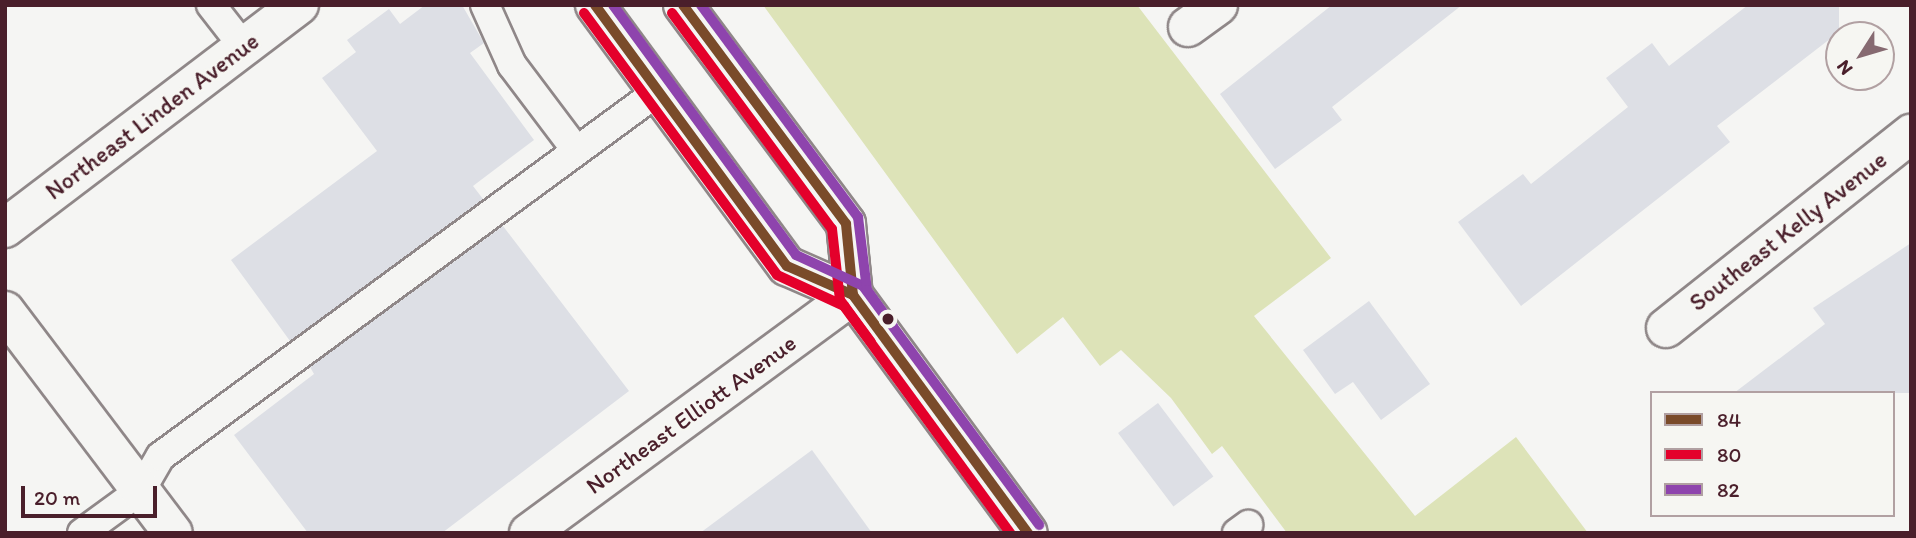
<!DOCTYPE html>
<style>
body{margin:0}
#map{position:relative;width:1916px;height:538px;overflow:hidden;background:#f5f5f3;font-family:Itim,sans-serif}
div>[style]{position:absolute}
.green>*{inset:0;background:#dde3b8}
.building>*{inset:0;background:#dddfe5;transform-origin:0 0}
.roads{filter:drop-shadow(2px 0 #8f8788) drop-shadow(-2px 0 #8f8788) drop-shadow(0 2px #8f8788) drop-shadow(0 -2px #8f8788)}
.service>*{height:28px;margin:-14px;padding:0 14px;transform-origin:14px;border-radius:14px;background:#f5f5f3}
.minor>*{height:38px;margin:-19px;padding:0 19px;transform-origin:19px;border-radius:19px;background:#f5f5f3}
.primary>*{height:38px;margin:-19px;padding:0 19px;transform-origin:19px;border-radius:19px;background:#f5f5f3}
.bus-1>*{height:10px;margin:-5px;padding:0 5px;transform-origin:5px;border-radius:5px;background:#7a4b2a}
.bus-2>*{height:10px;margin:-5px;padding:0 5px;transform-origin:5px;border-radius:5px;background:#e4002b}
.bus-3>*{height:10px;margin:-5px;padding:0 5px;transform-origin:5px;border-radius:5px;background:#8e44ad}
.dots>*{width:19px;height:19px;translate:-50% -50%;box-sizing:border-box;border:4px solid #f6f6f2;border-radius:50%}
span{translate:-50% -50%;white-space:nowrap;text-align:center;line-height:1.15;-webkit-text-stroke:5px #f6f6f2;paint-order:stroke}
.street-label{font-size:24px;color:#4a1f2b}
.frame{position:absolute;inset:0;border:7px solid #4a1f2b;pointer-events:none}
.legend{position:absolute;left:1650px;top:391px;width:245px;height:126px;box-sizing:border-box;background:#f6f6f2;border:2px solid #b1a0a2;margin:0;padding:9px 12px;list-style:none;font-size:21px;color:#4a1f2b}
.legend li{display:flex;align-items:center;gap:14px;height:35px}
.legend b{width:35px;border:2px solid #b1a0a2}
.north{position:absolute;left:1825px;top:21px;width:70px;height:70px;box-sizing:border-box;background:#f6f6f2;border:2px solid #b1a0a2;border-radius:50%;rotate:233deg;font-size:19px;font-weight:700;line-height:28px;text-align:center;color:#4a1f2b}
.north::after{content:'';display:block;margin:auto;width:24px;height:32px;background:#866a71;clip-path:polygon(50% 0,100% 100%,50% 72%,0 100%)}
.scale{position:absolute;left:21px;top:486px;width:136px;height:32px;box-sizing:border-box;border:4px solid #4a1f2b;border-top:0;padding-left:9px;font-size:21px;line-height:24px;white-space:nowrap;color:#4a1f2b;-webkit-text-stroke:5px #f6f6f2;paint-order:stroke}
</style>
<div id="map">
<div class="green">
<div style="clip-path:polygon(763px 5px,1137px 5px,1331px 258px,1254px 316px,1415px 516px,1516px 437px,1588px 533px,1287px 533px,1222px 446px,1212px 454px,1171px 398px,1121px 350px,1100px 366px,1063px 317px,1017px 354px)"></div>
</div>
<div class="building">
<div style="clip-path:polygon(425px 5px,462px 5px,484px 43px,470px 53px,534px 140px,473px 186px,483px 199px,290px 341px,231px 260px,377px 151px,322px 78px,356px 52px,347px 40px,389px 9px,400px 24px)"></div>
<div style="clip-path:polygon(1332px 5px,1462px 5px,1332px 107px,1342px 120px,1275px 169px,1220px 94px)"></div>
<div style="clip-path:polygon(1748px 5px,1839px 5px,1839px 32px,1717px 126px,1730px 142px,1521px 306px,1458px 222px,1523px 174px,1531px 184px,1628px 107px,1606px 78px,1652px 43px,1669px 66px)"></div>
<div style="clip-path:polygon(503px 226px,629px 391px,442px 533px,308px 533px,234px 435px,314px 374px,310px 367px)"></div>
<div style="clip-path:polygon(1911px 243px,1911px 393px,1734px 393px,1825px 324px,1813px 308px)"></div>
<div style="clip-path:polygon(1369px 301px,1430px 384px,1381px 420px,1353px 382px,1335px 394px,1303px 350px)"></div>
<div style="left:1158px;top:403px;width:92px;height:50px;rotate:53deg"></div>
<div style="clip-path:polygon(812px 450px,872px 533px,700px 533px)"></div>
</div>
<div class="roads">
<div class="service">
<div style="left:211px;top:5px;width:52px;rotate:52deg"></div>
<div style="left:485px;top:5px;width:66px;rotate:65.8deg"></div>
<div style="left:512px;top:65px;width:106px;rotate:53deg"></div>
<div style="left:82px;top:533px;width:73px;rotate:-36.1deg"></div>
<div style="left:141px;top:490px;width:39px;rotate:-60deg"></div>
<div style="left:161px;top:456px;width:615px;rotate:-36.27deg"></div>
<div style="left:1237px;top:533px;width:14px;rotate:-36deg"></div>
</div>
<div class="minor">
<div style="left:1188px;top:27px;width:37px;rotate:-36deg"></div>
<div style="left:5px;top:228px;width:369px;rotate:-37.2deg"></div>
<div style="left:5px;top:311px;width:278px;rotate:52.9deg"></div>
<div style="left:1666px;top:328px;width:313px;rotate:-38.4deg"></div>
<div style="left:529px;top:533px;width:402px;rotate:-36.3deg"></div>
</div>
<div class="primary">
<div style="left:595px;top:5px;width:324px;rotate:53.7deg"></div>
<div style="left:787px;top:266px;width:72px;rotate:23.7deg"></div>
<div style="left:853px;top:295px;width:295px;rotate:53.7deg"></div>
<div style="left:683px;top:5px;width:273px;rotate:53.3deg"></div>
<div style="left:846px;top:224px;width:71px;rotate:84.4deg"></div>
</div>
</div>
<div class="bus-1">
<div style="left:595px;top:5px;width:324px;rotate:53.7deg"></div>
<div style="left:787px;top:266px;width:72px;rotate:23.7deg"></div>
<div style="left:853px;top:295px;width:295px;rotate:53.7deg"></div>
<div style="left:683px;top:5px;width:273px;rotate:53.3deg"></div>
<div style="left:846px;top:224px;width:71px;rotate:84.4deg"></div>
</div>
<div class="bus-2">
<div style="left:584px;top:13px;width:325px;rotate:53.6deg"></div>
<div style="left:777px;top:275px;width:74px;rotate:24.8deg"></div>
<div style="left:844px;top:306px;width:281px;rotate:53.8deg"></div>
<div style="left:672px;top:13px;width:269px;rotate:53.5deg"></div>
<div style="left:832px;top:229px;width:71px;rotate:83.6deg"></div>
<div style="left:840px;top:300px;width:52px;rotate:53.6deg"></div>
</div>
<div class="bus-3">
<div style="left:613px;top:5px;width:310px;rotate:53.8deg"></div>
<div style="left:796px;top:255px;width:74px;rotate:24.8deg"></div>
<div style="left:863px;top:286px;width:297px;rotate:53.6deg"></div>
<div style="left:701px;top:5px;width:264px;rotate:53.5deg"></div>
<div style="left:858px;top:217px;width:74px;rotate:83deg"></div>
<div style="left:867px;top:290px;width:44px;rotate:54.2deg"></div>
</div>
<div class="dots">
<div style="left:888px;top:319px;background:#4a1f2b"></div>
</div>
<div class="street-label">
<span style="left:152px;top:116px;rotate:-37deg">Northeast Linden Avenue</span>
<span style="left:1788px;top:231px;rotate:-38deg">Southeast Kelly Avenue</span>
<span style="left:691px;top:414px;rotate:-36deg">Northeast Elliott Avenue</span>
</div>
<div class="frame"></div>
<ul class="legend">
<li><b style="height:9px;background:#7a4b2a"></b>84</li>
<li><b style="height:9px;background:#e4002b"></b>80</li>
<li><b style="height:9px;background:#8e44ad"></b>82</li>
</ul>
<div class="north">N</div>
<div class="scale">20 m</div>
</div>
